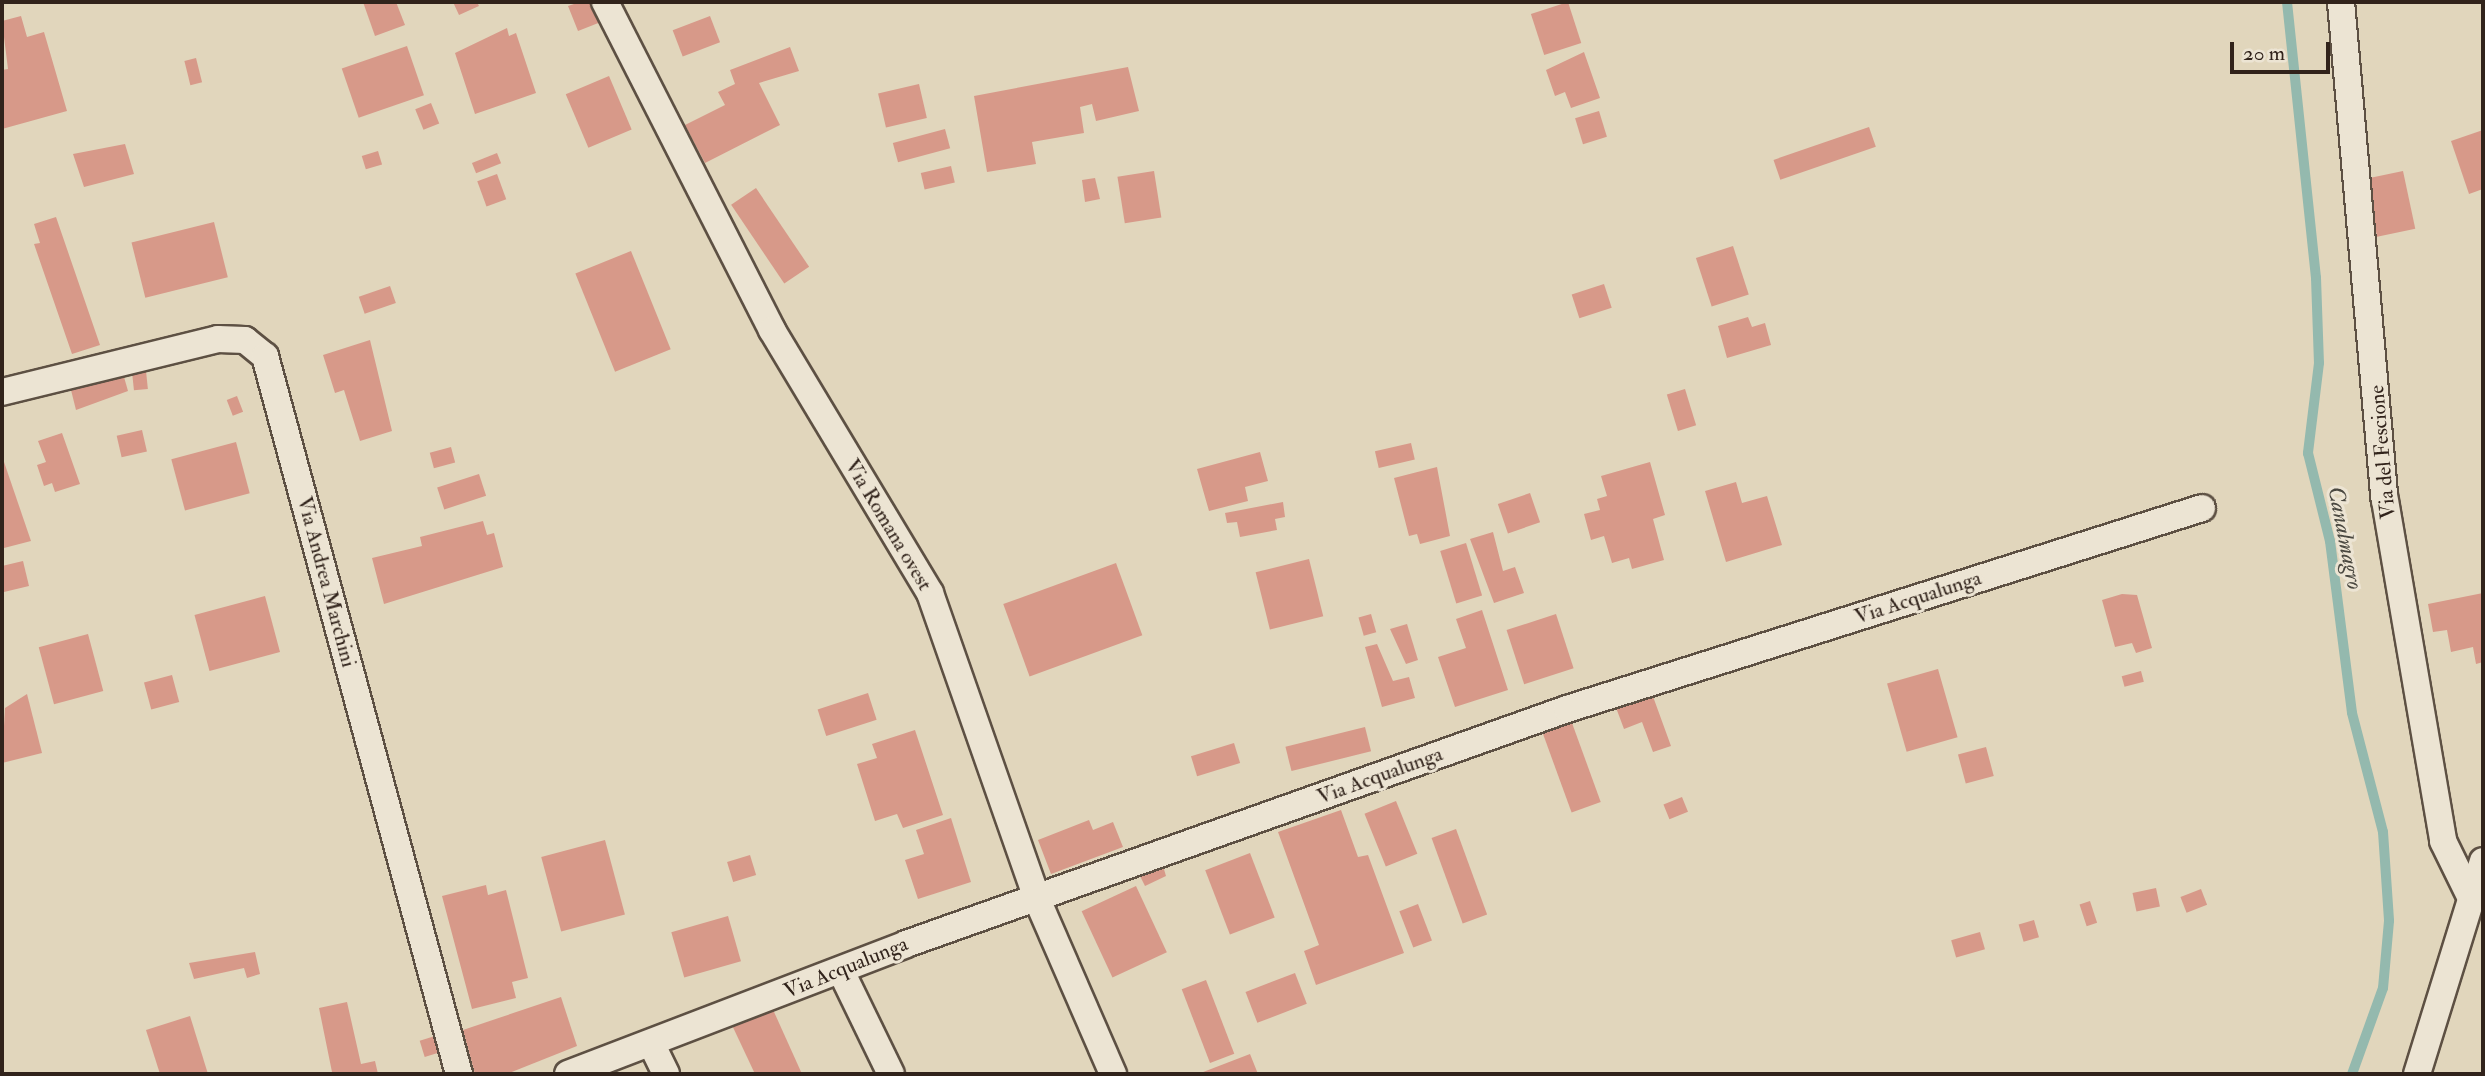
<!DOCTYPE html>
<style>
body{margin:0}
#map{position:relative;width:2485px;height:1076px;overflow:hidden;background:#e1d6bc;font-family:"IM FELL Double Pica",serif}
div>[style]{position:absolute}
.stream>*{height:10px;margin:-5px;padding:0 5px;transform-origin:5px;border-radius:5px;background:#94b9ae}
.building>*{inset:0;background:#d79989;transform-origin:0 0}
.roads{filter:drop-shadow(2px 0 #5d5043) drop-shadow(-2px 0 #5d5043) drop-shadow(0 2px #5d5043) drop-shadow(0 -2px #5d5043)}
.minor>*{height:26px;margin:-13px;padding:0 13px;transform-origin:13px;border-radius:13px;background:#ece4d3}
span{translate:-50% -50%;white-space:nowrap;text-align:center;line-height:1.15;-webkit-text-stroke:6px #ece4d3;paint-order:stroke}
.street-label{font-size:21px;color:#31231b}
.water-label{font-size:23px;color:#4a4840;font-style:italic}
.frame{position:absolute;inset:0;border:4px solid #31231b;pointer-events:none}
.scale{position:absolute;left:2230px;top:42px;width:100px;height:32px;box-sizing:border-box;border:4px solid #31231b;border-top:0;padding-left:9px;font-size:21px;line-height:24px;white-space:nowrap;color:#31231b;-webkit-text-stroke:5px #ece4d3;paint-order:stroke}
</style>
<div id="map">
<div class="stream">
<div style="left:2287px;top:2px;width:278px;rotate:84deg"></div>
<div style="left:2316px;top:278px;width:85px;rotate:88deg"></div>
<div style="left:2319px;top:363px;width:91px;rotate:97deg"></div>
<div style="left:2308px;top:453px;width:91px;rotate:76deg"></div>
<div style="left:2330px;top:541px;width:173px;rotate:82.7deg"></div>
<div style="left:2352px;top:713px;width:123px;rotate:75.4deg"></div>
<div style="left:2383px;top:832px;width:89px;rotate:86.1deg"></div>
<div style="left:2389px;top:921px;width:67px;rotate:95.1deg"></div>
<div style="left:2383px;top:988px;width:91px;rotate:109.8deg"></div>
</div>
<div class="building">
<div style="clip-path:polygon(363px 2px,396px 2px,405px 25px,375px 36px)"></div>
<div style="clip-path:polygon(453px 2px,477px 2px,479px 6px,459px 15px)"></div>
<div style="clip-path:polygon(580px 2px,598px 4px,606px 20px,578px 31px,568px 6px)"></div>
<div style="left:1568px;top:2px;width:43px;height:39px;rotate:72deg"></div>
<div style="clip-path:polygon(21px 16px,27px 37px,44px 32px,67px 111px,2px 129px,2px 70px,8px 69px,2px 21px)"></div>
<div style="left:710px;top:16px;width:28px;height:40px;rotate:69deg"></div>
<div style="clip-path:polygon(507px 28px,509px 36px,516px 33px,536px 93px,475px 114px,455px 53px)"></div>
<div style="left:407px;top:46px;width:52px;height:69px;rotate:71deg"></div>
<div style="clip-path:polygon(790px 47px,799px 71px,759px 83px,780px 125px,705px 163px,685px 125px,725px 105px,718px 92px,735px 84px,730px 70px)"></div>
<div style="clip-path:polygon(1584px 52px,1600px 98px,1571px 108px,1565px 92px,1555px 96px,1546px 70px)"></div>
<div style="left:196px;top:58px;width:25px;height:12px;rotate:76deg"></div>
<div style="clip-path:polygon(1128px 67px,1139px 111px,1096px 121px,1092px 104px,1080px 107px,1084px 133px,1032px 142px,1036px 164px,987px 172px,974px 96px)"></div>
<div style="left:609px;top:76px;width:58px;height:47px;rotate:67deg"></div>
<div style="left:919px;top:84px;width:35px;height:42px;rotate:77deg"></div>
<div style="left:431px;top:103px;width:22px;height:17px;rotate:68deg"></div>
<div style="left:1599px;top:111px;width:27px;height:25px;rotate:73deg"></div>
<div style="left:1869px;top:127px;width:21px;height:101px;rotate:71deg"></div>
<div style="left:945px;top:129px;width:20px;height:54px;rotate:75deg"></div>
<div style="clip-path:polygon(2483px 130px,2483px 189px,2469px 194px,2451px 141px)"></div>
<div style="clip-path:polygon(125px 144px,134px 174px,84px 187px,73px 154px)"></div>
<div style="left:378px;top:151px;width:14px;height:17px;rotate:73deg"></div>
<div style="left:497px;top:153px;width:11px;height:27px;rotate:68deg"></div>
<div style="left:951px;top:166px;width:17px;height:31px;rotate:77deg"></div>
<div style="left:1154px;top:171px;width:47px;height:37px;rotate:81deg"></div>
<div style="left:2403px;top:171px;width:59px;height:39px;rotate:78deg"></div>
<div style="left:497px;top:174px;width:27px;height:21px;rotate:70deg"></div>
<div style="clip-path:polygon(1095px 178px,1100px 199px,1085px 202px,1082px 180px)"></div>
<div style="left:756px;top:188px;width:95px;height:30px;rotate:56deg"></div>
<div style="clip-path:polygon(56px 217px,100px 345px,72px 354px,34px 244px,40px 243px,34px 224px)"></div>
<div style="left:214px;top:222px;width:57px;height:85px;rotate:76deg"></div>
<div style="left:1733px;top:246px;width:51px;height:39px;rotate:72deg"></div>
<div style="left:631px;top:251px;width:106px;height:60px;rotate:68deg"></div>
<div style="left:1604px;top:284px;width:25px;height:34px;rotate:72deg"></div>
<div style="left:390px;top:286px;width:18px;height:33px;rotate:71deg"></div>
<div style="clip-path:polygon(1748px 317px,1752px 327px,1765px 323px,1771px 345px,1727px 358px,1718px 326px)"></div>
<div style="clip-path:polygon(370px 340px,392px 431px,360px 441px,344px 390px,335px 393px,323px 355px)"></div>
<div style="left:146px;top:371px;width:18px;height:14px;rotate:84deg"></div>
<div style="clip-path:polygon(124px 377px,128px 391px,76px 410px,71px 390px)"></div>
<div style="left:1685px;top:389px;width:38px;height:19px;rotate:73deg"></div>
<div style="left:237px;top:396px;width:17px;height:11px;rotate:69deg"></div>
<div style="left:142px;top:430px;width:22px;height:26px;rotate:77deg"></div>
<div style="clip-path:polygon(62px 433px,80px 484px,55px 492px,52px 483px,44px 486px,37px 465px,46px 462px,38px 441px)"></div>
<div style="left:236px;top:442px;width:53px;height:67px;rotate:75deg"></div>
<div style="left:1411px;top:443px;width:17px;height:37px;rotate:77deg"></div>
<div style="left:451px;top:447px;width:16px;height:22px;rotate:75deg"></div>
<div style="clip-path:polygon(1260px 452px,1268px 481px,1245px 487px,1248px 501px,1209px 511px,1197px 469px)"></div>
<div style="clip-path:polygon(3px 459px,31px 541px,4px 548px,2px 540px)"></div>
<div style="clip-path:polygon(1650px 462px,1665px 515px,1653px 519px,1664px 560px,1632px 569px,1629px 558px,1612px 563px,1604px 536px,1591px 540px,1584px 514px,1600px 510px,1597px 499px,1607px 496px,1601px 476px)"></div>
<div style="clip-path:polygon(1437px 467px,1450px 536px,1420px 544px,1417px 534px,1409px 536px,1394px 478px)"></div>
<div style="left:479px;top:474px;width:23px;height:44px;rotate:72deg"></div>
<div style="clip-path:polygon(1736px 482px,1742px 503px,1767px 496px,1782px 545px,1726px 562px,1705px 491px)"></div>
<div style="left:1530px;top:493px;width:31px;height:34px;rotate:71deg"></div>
<div style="clip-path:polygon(1283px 502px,1285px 517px,1275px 519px,1277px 530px,1240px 537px,1237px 522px,1227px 523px,1225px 513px)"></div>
<div style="clip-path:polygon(483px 521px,487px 535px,494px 533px,503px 567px,384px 604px,372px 558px,422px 546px,420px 537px)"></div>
<div style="clip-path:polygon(1493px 532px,1503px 571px,1515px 567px,1524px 593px,1494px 603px,1470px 539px)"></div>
<div style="left:1466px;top:543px;width:55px;height:27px;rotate:73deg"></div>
<div style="left:1309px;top:559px;width:59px;height:55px;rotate:76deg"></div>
<div style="clip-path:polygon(23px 561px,29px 586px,4px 592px,2px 566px)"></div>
<div style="left:1116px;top:563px;width:77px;height:120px;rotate:70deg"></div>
<div style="clip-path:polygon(2483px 593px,2483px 662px,2476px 664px,2473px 647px,2451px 652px,2447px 630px,2433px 632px,2428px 604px)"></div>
<div style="clip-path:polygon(2122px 594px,2137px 595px,2152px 648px,2136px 653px,2132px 643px,2115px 647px,2102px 600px)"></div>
<div style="left:265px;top:596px;width:58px;height:73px;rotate:75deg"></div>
<div style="clip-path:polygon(1482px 610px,1508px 690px,1455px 707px,1438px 657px,1466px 648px,1456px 619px)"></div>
<div style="left:1371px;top:614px;width:19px;height:13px;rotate:74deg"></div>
<div style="left:1556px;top:614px;width:57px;height:52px;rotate:72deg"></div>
<div style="clip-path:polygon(1407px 624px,1418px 660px,1406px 664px,1390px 629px)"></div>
<div style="left:88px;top:634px;width:59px;height:51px;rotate:75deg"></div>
<div style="clip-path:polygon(1377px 644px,1393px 681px,1409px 677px,1415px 698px,1382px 707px,1365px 647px)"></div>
<div style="left:1938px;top:669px;width:71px;height:53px;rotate:74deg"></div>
<div style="left:2141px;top:671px;width:11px;height:20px;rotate:75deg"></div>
<div style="left:172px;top:675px;width:28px;height:29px;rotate:75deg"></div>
<div style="clip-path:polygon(1651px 691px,1671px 746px,1653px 752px,1642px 722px,1624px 729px,1615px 705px)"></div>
<div style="left:868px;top:693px;width:28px;height:53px;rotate:72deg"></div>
<div style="clip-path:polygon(27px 694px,42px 753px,2px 763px,5px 708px)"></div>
<div style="left:1572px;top:723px;width:84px;height:31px;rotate:70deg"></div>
<div style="left:1365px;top:727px;width:25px;height:82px;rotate:76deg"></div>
<div style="clip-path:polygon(915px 730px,943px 815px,903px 828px,897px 814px,875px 821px,857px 764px,877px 758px,872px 744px)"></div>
<div style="left:1234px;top:743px;width:21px;height:45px;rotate:73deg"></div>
<div style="left:1986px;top:747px;width:30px;height:29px;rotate:75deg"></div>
<div style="left:1682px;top:797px;width:16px;height:20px;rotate:68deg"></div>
<div style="left:1396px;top:801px;width:57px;height:34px;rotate:68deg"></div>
<div style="clip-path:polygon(1341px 810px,1358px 857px,1368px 855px,1404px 953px,1316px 985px,1304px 951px,1319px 945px,1278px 832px)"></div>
<div style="clip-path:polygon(951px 818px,971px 882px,918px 899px,905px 860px,924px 854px,916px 830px)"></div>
<div style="clip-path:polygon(1089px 820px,1093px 830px,1113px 822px,1123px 847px,1051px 874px,1038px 840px)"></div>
<div style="left:1456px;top:829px;width:91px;height:26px;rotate:70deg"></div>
<div style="left:605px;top:840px;width:77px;height:66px;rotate:75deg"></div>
<div style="left:1250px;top:853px;width:69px;height:48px;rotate:69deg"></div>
<div style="left:750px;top:855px;width:21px;height:24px;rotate:73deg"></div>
<div style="clip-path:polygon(1163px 866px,1166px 876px,1145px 886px,1140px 876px)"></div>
<div style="clip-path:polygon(486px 885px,488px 895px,506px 890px,528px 978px,512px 982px,516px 998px,472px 1009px,442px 896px)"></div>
<div style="left:1136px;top:886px;width:73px;height:60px;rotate:65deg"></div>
<div style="left:2156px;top:888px;width:19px;height:24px;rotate:78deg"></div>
<div style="left:2201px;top:889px;width:17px;height:22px;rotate:69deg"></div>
<div style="left:2090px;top:901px;width:23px;height:11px;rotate:72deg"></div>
<div style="left:1418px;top:904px;width:39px;height:20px;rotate:69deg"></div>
<div style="left:728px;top:916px;width:47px;height:59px;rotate:74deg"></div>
<div style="left:2034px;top:920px;width:18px;height:16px;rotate:74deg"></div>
<div style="left:1980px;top:932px;width:18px;height:30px;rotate:74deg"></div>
<div style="clip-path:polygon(255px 952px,260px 974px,247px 978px,244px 968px,194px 979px,189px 963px)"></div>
<div style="left:1295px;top:973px;width:33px;height:53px;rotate:69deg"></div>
<div style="left:1206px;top:980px;width:79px;height:26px;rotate:69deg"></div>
<div style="clip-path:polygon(561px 997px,577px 1046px,507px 1074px,475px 1074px,463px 1030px)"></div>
<div style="clip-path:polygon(347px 1002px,361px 1064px,375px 1061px,378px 1074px,327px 1074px,332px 1072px,319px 1008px)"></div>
<div style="clip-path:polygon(770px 1003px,802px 1074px,755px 1074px,731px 1023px)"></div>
<div style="clip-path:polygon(190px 1016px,208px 1074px,160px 1074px,146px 1030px)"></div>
<div style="left:435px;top:1036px;width:17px;height:16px;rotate:73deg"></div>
<div style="clip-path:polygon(1250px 1054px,1258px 1074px,1198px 1074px)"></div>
</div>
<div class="roads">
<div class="minor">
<div style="left:605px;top:2px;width:368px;rotate:63deg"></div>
<div style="left:772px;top:330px;width:307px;rotate:59deg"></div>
<div style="left:930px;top:593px;width:324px;rotate:70.7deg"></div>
<div style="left:1037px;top:899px;width:191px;rotate:66.5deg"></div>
<div style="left:2341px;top:2px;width:500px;rotate:85deg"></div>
<div style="left:2385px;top:500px;width:346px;rotate:80.3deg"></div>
<div style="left:2443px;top:841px;width:59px;rotate:63.9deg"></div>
<div style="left:2px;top:392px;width:222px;rotate:-13.8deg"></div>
<div style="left:218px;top:339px;width:27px;rotate:2deg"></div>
<div style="left:245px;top:340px;width:26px;rotate:39deg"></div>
<div style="left:265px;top:356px;width:744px;rotate:74.88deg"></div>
<div style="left:841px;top:971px;width:114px;rotate:64.1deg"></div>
<div style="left:652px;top:1045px;width:32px;rotate:64deg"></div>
<div style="left:568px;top:1074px;width:362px;rotate:-21deg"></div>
<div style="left:906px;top:944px;width:702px;rotate:-19.57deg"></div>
<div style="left:1567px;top:709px;width:666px;rotate:-17.56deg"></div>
<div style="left:2417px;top:1074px;width:223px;rotate:-72.8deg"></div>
</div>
</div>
<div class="street-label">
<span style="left:2383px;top:452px;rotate:-95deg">Via del Fescione</span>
<span style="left:888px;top:525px;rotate:59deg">Via Romana ovest</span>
<span style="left:326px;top:582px;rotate:75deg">Via Andrea Marchini</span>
<span style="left:1918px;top:598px;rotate:-18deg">Via Acqualunga</span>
<span style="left:1380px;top:776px;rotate:-20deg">Via Acqualunga</span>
<span style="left:846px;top:968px;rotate:-22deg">Via Acqualunga</span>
</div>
<div class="water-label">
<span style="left:2345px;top:538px;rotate:79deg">Canalmagro</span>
</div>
<div class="frame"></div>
<div class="scale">20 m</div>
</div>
